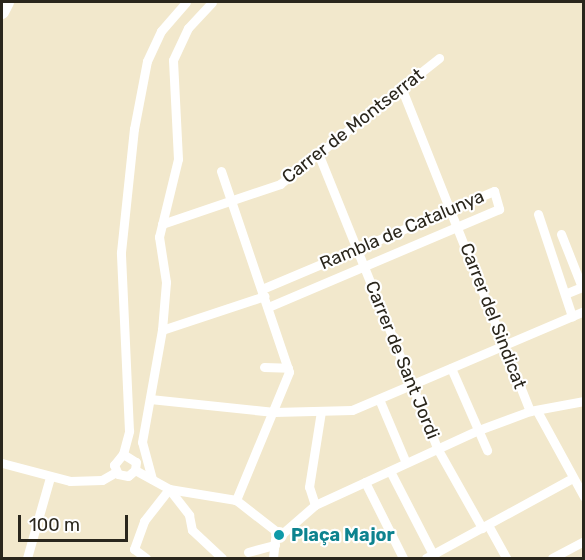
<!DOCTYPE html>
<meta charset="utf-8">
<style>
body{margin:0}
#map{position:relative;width:585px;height:560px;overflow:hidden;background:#f2e8cc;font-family:Rubik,sans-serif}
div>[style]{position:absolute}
.minor>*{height:9px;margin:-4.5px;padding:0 4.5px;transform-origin:4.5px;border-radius:4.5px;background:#fff}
.highway>*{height:14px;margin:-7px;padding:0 7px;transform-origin:7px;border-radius:7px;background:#fff}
.dots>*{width:16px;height:16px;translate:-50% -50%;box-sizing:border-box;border:3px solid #fff;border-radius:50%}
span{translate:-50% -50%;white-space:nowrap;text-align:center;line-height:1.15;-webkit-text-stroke:4.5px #fff;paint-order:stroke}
.street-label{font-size:18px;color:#2a261c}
.culture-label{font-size:18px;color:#0d838f;font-weight:700}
.left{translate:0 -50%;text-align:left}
.frame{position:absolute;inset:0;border:3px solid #2a261c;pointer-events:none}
.scale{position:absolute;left:18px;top:515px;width:110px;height:27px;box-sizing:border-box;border:3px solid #2a261c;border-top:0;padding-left:8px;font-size:18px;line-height:21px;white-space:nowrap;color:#2a261c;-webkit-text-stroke:4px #fff;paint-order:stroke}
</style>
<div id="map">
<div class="minor">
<div style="left:401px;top:87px;width:349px;rotate:68.3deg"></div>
<div style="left:318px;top:153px;width:318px;rotate:68deg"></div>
<div style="left:437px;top:448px;width:92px;rotate:60.6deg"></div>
<div style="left:221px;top:171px;width:212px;rotate:71.3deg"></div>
<div style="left:289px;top:372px;width:139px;rotate:112.5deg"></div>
<div style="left:538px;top:214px;width:108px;rotate:71.6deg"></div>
<div style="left:162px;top:224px;width:125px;rotate:-18.7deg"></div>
<div style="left:280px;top:184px;width:203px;rotate:-38.4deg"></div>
<div style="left:561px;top:234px;width:57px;rotate:68.4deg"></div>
<div style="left:582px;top:287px;width:18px;rotate:158deg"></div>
<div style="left:262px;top:289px;width:252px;rotate:-22.9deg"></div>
<div style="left:494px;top:191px;width:19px;rotate:74deg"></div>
<div style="left:499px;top:209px;width:251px;rotate:157deg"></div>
<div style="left:162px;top:330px;width:108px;rotate:-18.3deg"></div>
<div style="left:264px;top:367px;width:24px;rotate:2deg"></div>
<div style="left:451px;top:368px;width:90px;rotate:66.3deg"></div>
<div style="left:150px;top:399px;width:125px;rotate:6deg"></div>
<div style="left:274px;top:412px;width:78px;rotate:-1.5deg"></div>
<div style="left:352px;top:410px;width:252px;rotate:-23.1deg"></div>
<div style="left:379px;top:399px;width:69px;rotate:67.1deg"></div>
<div style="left:537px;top:411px;width:98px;rotate:61.3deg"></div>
<div style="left:123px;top:454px;width:15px;rotate:32deg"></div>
<div style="left:136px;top:462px;width:8px;rotate:97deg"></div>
<div style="left:135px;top:470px;width:9px;rotate:139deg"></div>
<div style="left:128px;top:476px;width:10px;rotate:-169deg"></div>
<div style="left:118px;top:474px;width:10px;rotate:-114deg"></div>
<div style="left:114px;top:465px;width:14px;rotate:-51deg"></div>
<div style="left:123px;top:454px;width:24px;rotate:-75deg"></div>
<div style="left:129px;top:431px;width:179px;rotate:-92.6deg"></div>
<div style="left:121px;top:252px;width:124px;rotate:-84deg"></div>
<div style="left:134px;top:129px;width:69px;rotate:-79.2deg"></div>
<div style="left:147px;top:61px;width:33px;rotate:-65deg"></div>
<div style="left:161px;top:31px;width:38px;rotate:-49deg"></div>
<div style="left:2px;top:463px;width:70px;rotate:14.8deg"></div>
<div style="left:70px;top:481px;width:32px;rotate:-2deg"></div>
<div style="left:102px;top:480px;width:16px;rotate:-30deg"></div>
<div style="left:135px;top:470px;width:39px;rotate:29deg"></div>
<div style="left:169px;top:489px;width:68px;rotate:9.3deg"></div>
<div style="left:236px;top:500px;width:57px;rotate:37.9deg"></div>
<div style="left:390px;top:471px;width:98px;rotate:62.7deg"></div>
<div style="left:152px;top:479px;width:38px;rotate:-105deg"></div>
<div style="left:142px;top:442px;width:114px;rotate:-79.9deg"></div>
<div style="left:162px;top:330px;width:48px;rotate:-85.2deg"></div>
<div style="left:166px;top:282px;width:46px;rotate:-98.8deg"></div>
<div style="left:159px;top:237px;width:80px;rotate:-76.3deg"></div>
<div style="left:178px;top:159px;width:99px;rotate:-92.9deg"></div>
<div style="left:173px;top:60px;width:35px;rotate:-65deg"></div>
<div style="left:188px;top:28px;width:35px;rotate:-47deg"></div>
<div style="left:365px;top:482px;width:85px;rotate:63.4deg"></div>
<div style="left:169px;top:489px;width:33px;rotate:52deg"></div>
<div style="left:189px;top:515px;width:15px;rotate:79deg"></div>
<div style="left:192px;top:530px;width:41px;rotate:43deg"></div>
<div style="left:315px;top:505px;width:19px;rotate:-108deg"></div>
<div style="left:309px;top:487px;width:77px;rotate:-81deg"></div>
<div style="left:488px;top:525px;width:38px;rotate:61deg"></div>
<div style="left:248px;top:552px;width:28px;rotate:-15deg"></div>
<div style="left:27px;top:558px;width:84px;rotate:-74.1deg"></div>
<div style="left:146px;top:558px;width:15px;rotate:-143deg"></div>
<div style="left:134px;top:549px;width:30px;rotate:-70deg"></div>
<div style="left:144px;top:521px;width:41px;rotate:-52deg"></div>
<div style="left:273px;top:558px;width:18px;rotate:-84deg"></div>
<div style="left:275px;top:540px;width:53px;rotate:-41.2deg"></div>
<div style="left:315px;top:505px;width:177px;rotate:-24.7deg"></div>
<div style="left:476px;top:431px;width:58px;rotate:-20.3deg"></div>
<div style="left:530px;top:411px;width:55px;rotate:-10.5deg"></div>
<div style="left:426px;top:558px;width:167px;rotate:-28.6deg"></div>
<div style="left:552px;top:558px;width:36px;rotate:-28deg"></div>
</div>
<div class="highway">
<div style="left:2px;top:12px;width:11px;rotate:-63deg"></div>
</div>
<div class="dots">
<div style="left:279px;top:535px;background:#0f9aa8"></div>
</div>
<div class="street-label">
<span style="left:353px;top:126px;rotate:-38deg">Carrer de Montserrat</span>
<span style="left:402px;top:230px;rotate:-23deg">Rambla de Catalunya</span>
<span style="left:493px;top:316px;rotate:69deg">Carrer del Sindicat</span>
<span style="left:402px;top:360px;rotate:68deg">Carrer de Sant Jordi</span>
</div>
<div class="culture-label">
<span class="left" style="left:291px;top:535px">Plaça Major</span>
</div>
<div class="frame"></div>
<div class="scale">100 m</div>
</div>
